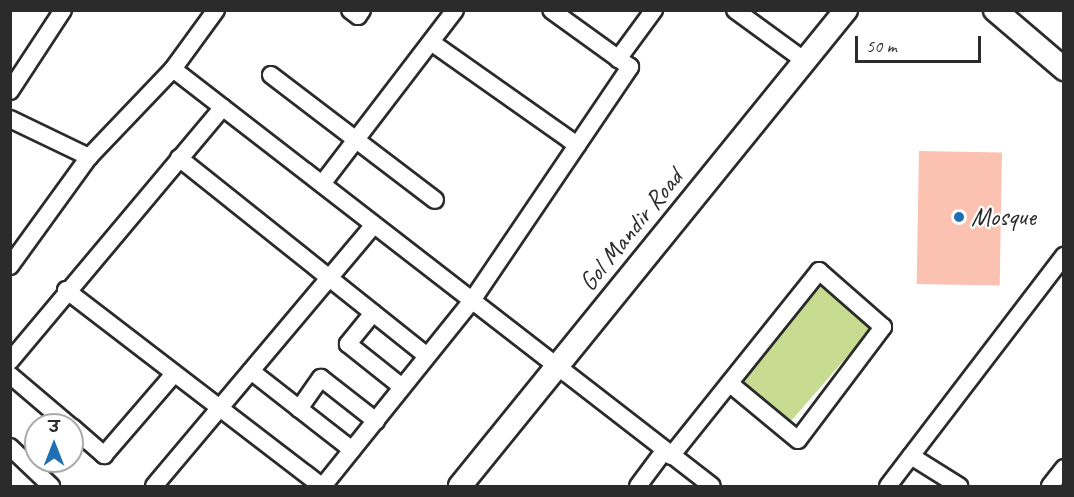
<!DOCTYPE html>
<meta charset="utf-8">
<style>
body{margin:0}
#map{position:relative;width:1074px;height:497px;overflow:hidden;background:#fff;font-family:Caveat,"Playpen Sans Deva",sans-serif}
div>[style]{position:absolute}
.green>*{inset:0;background:#c8dc91;transform-origin:0 0}
.building>*{inset:0;background:#fbc1b1;transform-origin:0 0}
.roads{filter:drop-shadow(2px 0 #2b2b2b) drop-shadow(-2px 0 #2b2b2b) drop-shadow(0 2px #2b2b2b) drop-shadow(0 -2px #2b2b2b)}
.street>*{height:16px;margin:-8px;padding:0 8px;transform-origin:8px;border-radius:8px;background:#fff}
.secondary>*{height:22px;margin:-11px;padding:0 11px;transform-origin:11px;border-radius:11px;background:#fff}
.dots>*{width:16px;height:16px;translate:-50% -50%;box-sizing:border-box;border:3px solid #fff;border-radius:50%}
span{translate:-50% -50%;white-space:nowrap;text-align:center;line-height:1.15;-webkit-text-stroke:4.5px #fff;paint-order:stroke}
.poi-label{font-size:26px;color:#2b2b2b}
.left{translate:0 -50%;text-align:left}
.street-label{font-size:26px;color:#2b2b2b}
.frame{position:absolute;inset:0;border:12px solid #2b2b2b;pointer-events:none}
.north{position:absolute;left:24px;top:413px;width:60px;height:60px;box-sizing:border-box;background:#fff;border:2px solid #aaa;border-radius:50%;rotate:0deg;font-size:16px;font-weight:700;line-height:24px;text-align:center;color:#2b2b2b}
.north::after{content:'';display:block;margin:auto;width:21px;height:27px;background:#1f6fb2;clip-path:polygon(50% 0,100% 100%,50% 72%,0 100%)}
.scale{position:absolute;left:855px;top:36px;width:126px;height:27px;box-sizing:border-box;border:3px solid #2b2b2b;border-top:0;padding-left:8px;font-size:18px;line-height:21px;white-space:nowrap;color:#2b2b2b;-webkit-text-stroke:4px #fff;paint-order:stroke}
</style>
<div id="map">
<div class="green">
<div style="left:816px;top:281px;width:73px;height:126px;rotate:41deg"></div>
</div>
<div class="building">
<div style="left:919px;top:151px;width:83px;height:133px;rotate:1deg"></div>
</div>
<div class="roads">
<div class="street">
<div style="left:350px;top:10px;width:10px;rotate:37deg"></div>
<div style="left:358px;top:16px;width:7px;rotate:-56deg"></div>
<div style="left:735px;top:10px;width:87px;rotate:36.1deg"></div>
<div style="left:431px;top:42px;width:179px;rotate:35.2deg"></div>
<div style="left:618px;top:59px;width:61px;rotate:-53.7deg"></div>
<div style="left:173px;top:69px;width:681px;rotate:37.73deg"></div>
<div style="left:271px;top:75px;width:206px;rotate:37.3deg"></div>
<div style="left:10px;top:91px;width:97px;rotate:-56.8deg"></div>
<div style="left:10px;top:119px;width:88px;rotate:25.7deg"></div>
<div style="left:179px;top:158px;width:317px;rotate:38.6deg"></div>
<div style="left:322px;top:184px;width:219px;rotate:-52.6deg"></div>
<div style="left:10px;top:266px;width:135px;rotate:-54.1deg"></div>
<div style="left:89px;top:157px;width:122px;rotate:-46.3deg"></div>
<div style="left:173px;top:69px;width:73px;rotate:-53.9deg"></div>
<div style="left:66px;top:290px;width:322px;rotate:37.5deg"></div>
<div style="left:373px;top:313px;width:40px;rotate:129deg"></div>
<div style="left:348px;top:344px;width:69px;rotate:38.5deg"></div>
<div style="left:10px;top:361px;width:331px;rotate:-50deg"></div>
<div style="left:251px;top:371px;width:128px;rotate:38deg"></div>
<div style="left:10px;top:375px;width:77px;rotate:40.3deg"></div>
<div style="left:299px;top:409px;width:38px;rotate:-55deg"></div>
<div style="left:321px;top:378px;width:70px;rotate:38deg"></div>
<div style="left:72px;top:427px;width:43px;rotate:41.2deg"></div>
<div style="left:104px;top:455px;width:106px;rotate:-49.2deg"></div>
<div style="left:10px;top:447px;width:57px;rotate:43.6deg"></div>
<div style="left:671px;top:456px;width:237px;rotate:-51.3deg"></div>
<div style="left:819px;top:271px;width:85px;rotate:41.2deg"></div>
<div style="left:883px;top:327px;width:141px;rotate:127deg"></div>
<div style="left:798px;top:440px;width:89px;rotate:-140.4deg"></div>
<div style="left:911px;top:456px;width:57px;rotate:32deg"></div>
<div style="left:154px;top:486px;width:341px;rotate:-49.9deg"></div>
<div style="left:323px;top:486px;width:236px;rotate:-51.2deg"></div>
<div style="left:471px;top:302px;width:284px;rotate:-55.9deg"></div>
<div style="left:630px;top:67px;width:97px;rotate:-144.2deg"></div>
<div style="left:638px;top:486px;width:44px;rotate:-53.4deg"></div>
<div style="left:888px;top:486px;width:290px;rotate:-52.6deg"></div>
<div style="left:1050px;top:486px;width:23px;rotate:-52deg"></div>
</div>
<div class="secondary">
<div style="left:995px;top:10px;width:91px;rotate:40.5deg"></div>
<div style="left:460px;top:486px;width:613px;rotate:-50.96deg"></div>
</div>
</div>
<div class="dots">
<div style="left:959px;top:217px;background:#1f6fb2"></div>
</div>
<div class="poi-label">
<span class="left" style="left:971px;top:217px">Mosque</span>
</div>
<div class="street-label">
<span style="left:631px;top:230px;rotate:-51deg">Gol Mandir Road</span>
</div>
<div class="frame"></div>
<div class="north">उ</div>
<div class="scale">50 m</div>
</div>
